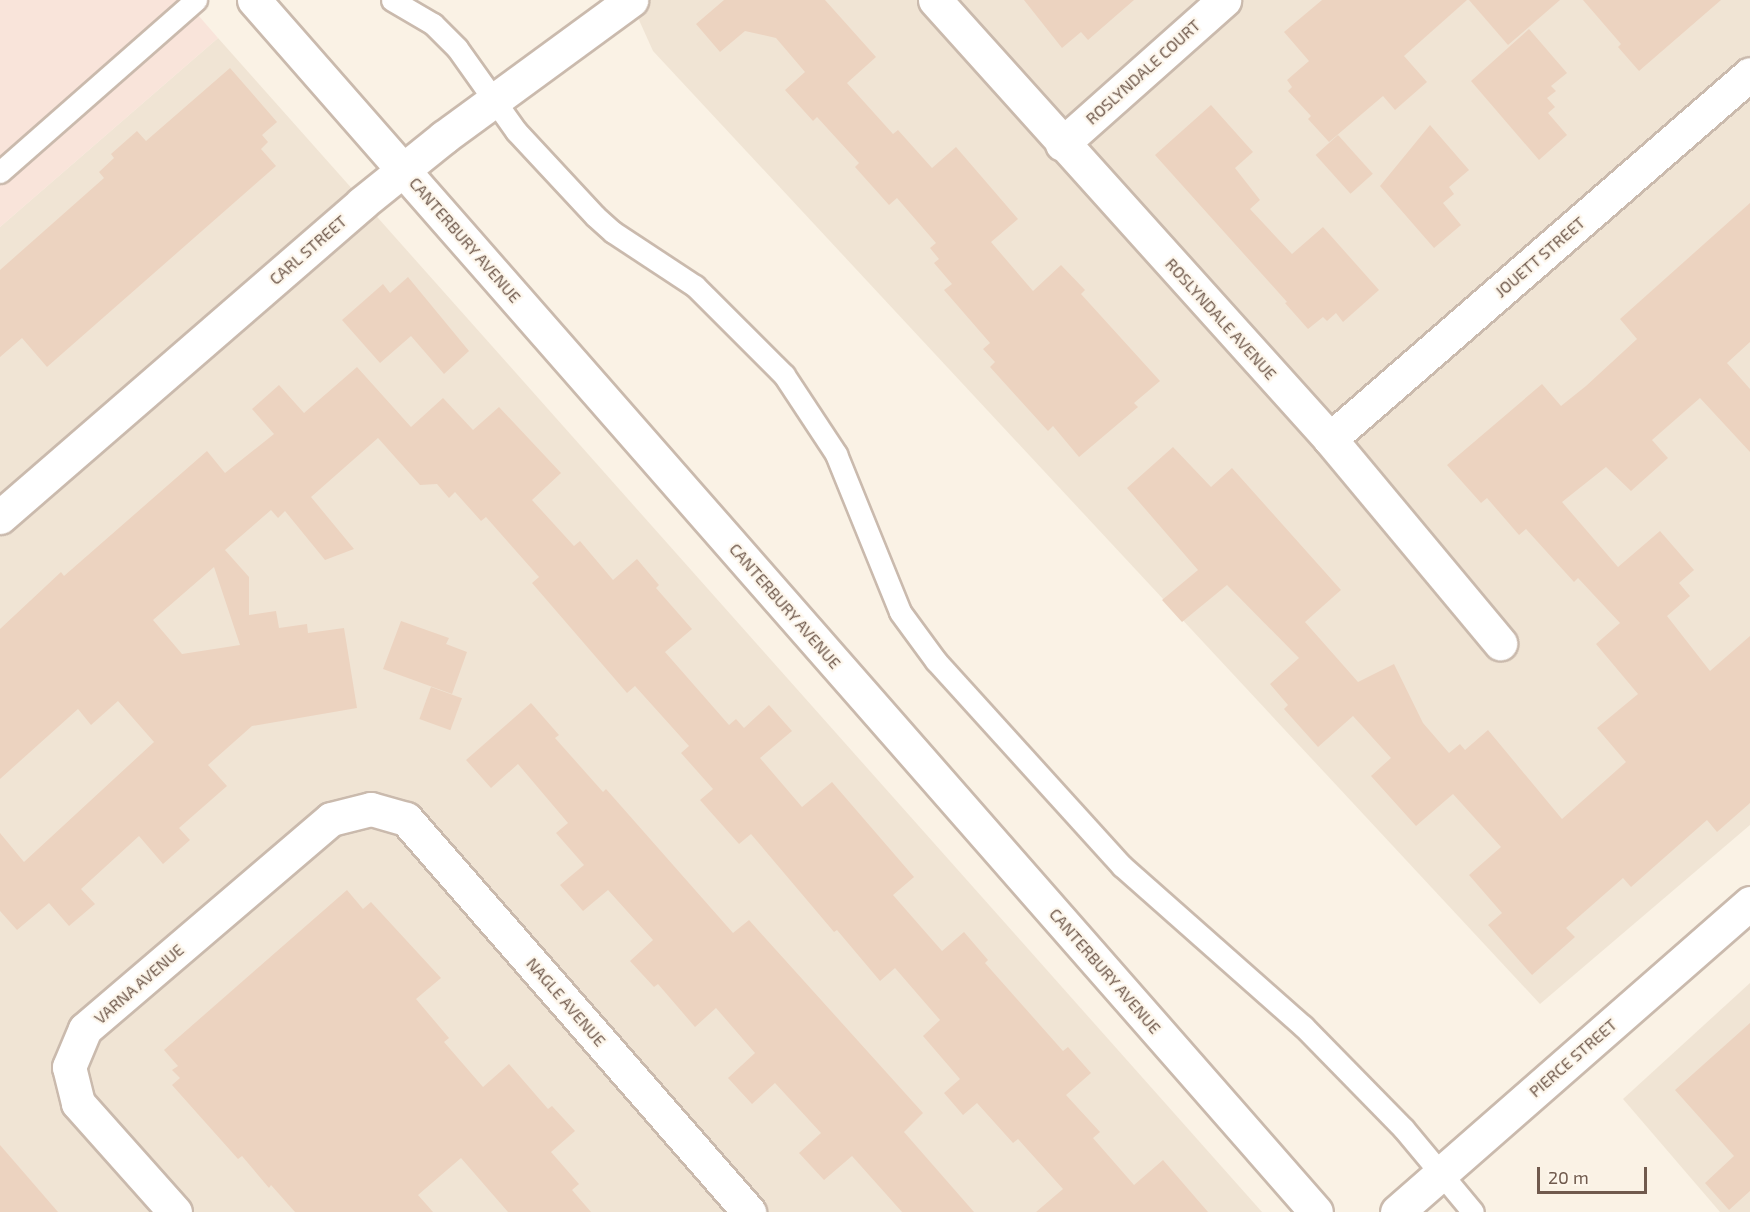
<!DOCTYPE html>
<style>
body{margin:0}
#map{position:relative;width:1750px;height:1212px;overflow:hidden;background:#faf2e5;font-family:"Exo 2",sans-serif}
div>[style]{position:absolute}
.residential>*{inset:0;background:#f0e4d4}
.commercial>*{inset:0;background:#f9e4da}
.building>*{inset:0;background:#ecd3c0;transform-origin:0 0}
.roads{filter:drop-shadow(2px 0 #cabaad) drop-shadow(-2px 0 #cabaad) drop-shadow(0 2px #cabaad) drop-shadow(0 -2px #cabaad)}
.service>*{height:21px;margin:-10.5px;padding:0 10.5px;transform-origin:10.5px;border-radius:10.5px;background:#fff}
.minor>*{height:33px;margin:-16.5px;padding:0 16.5px;transform-origin:16.5px;border-radius:16.5px;background:#fff}
span{translate:-50% -50%;white-space:nowrap;text-align:center;line-height:1.15;-webkit-text-stroke:4.5px #fdf6eb;paint-order:stroke}
.street-label{font-size:16px;color:#705a4d}
.scale{position:absolute;left:1537px;top:1167px;width:110px;height:27px;box-sizing:border-box;border:3px solid #705a4d;border-top:0;padding-left:8px;font-size:18px;line-height:21px;white-space:nowrap;color:#705a4d;-webkit-text-stroke:4px #fdf6eb;paint-order:stroke}
</style>
<div id="map">
<div class="residential">
<div style="clip-path:polygon(630px 0,1750px 0,1750px 825px,1540px 1004px,653px 51px)"></div>
<div style="clip-path:polygon(218px 38px,1262px 1212px,0 1212px,0 227px)"></div>
<div style="clip-path:polygon(1750px 983px,1750px 1212px,1720px 1212px,1623px 1099px)"></div>
</div>
<div class="commercial">
<div style="clip-path:polygon(0 0,185px 0,218px 38px,0 227px)"></div>
</div>
<div class="building">
<div style="clip-path:polygon(724px 0,825px 0,876px 57px,847px 83px,893px 134px,898px 130px,932px 168px,956px 147px,1018px 219px,991px 242px,1033px 291px,1061px 265px,1085px 290px,1081px 294px,1160px 381px,1134px 403px,1138px 407px,1079px 457px,1053px 426px,1048px 431px,990px 367px,995px 362px,983px 349px,990px 343px,944px 290px,952px 284px,934px 263px,939px 259px,930px 248px,936px 243px,897px 198px,889px 205px,855px 167px,859px 163px,817px 117px,813px 121px,785px 90px,805px 72px,776px 38px,745px 31px,720px 52px,696px 24px)"></div>
<div style="clip-path:polygon(1024px 0,1134px 0,1088px 40px,1081px 32px,1062px 48px)"></div>
<div style="clip-path:polygon(1322px 0,1467px 0,1404px 56px,1427px 82px,1395px 110px,1383px 96px,1329px 142px,1308px 119px,1311px 116px,1288px 91px,1292px 87px,1287px 80px,1309px 61px,1284px 32px)"></div>
<div style="clip-path:polygon(1469px 0,1560px 0,1508px 45px)"></div>
<div style="clip-path:polygon(1583px 0,1721px 0,1639px 71px,1618px 47px,1621px 44px)"></div>
<div style="clip-path:polygon(1529px 29px,1567px 73px,1551px 86px,1556px 91px,1547px 98px,1555px 107px,1548px 113px,1567px 135px,1539px 160px,1471px 81px)"></div>
<div style="clip-path:polygon(230px 68px,277px 122px,262px 135px,268px 142px,261px 149px,276px 166px,47px 367px,22px 338px,0 357px,0 270px,104px 178px,99px 172px,114px 158px,111px 154px,137px 131px,146px 141px)"></div>
<div style="clip-path:polygon(1211px 105px,1253px 152px,1235px 168px,1260px 200px,1250px 209px,1292px 254px,1323px 227px,1379px 290px,1343px 322px,1336px 313px,1327px 321px,1323px 317px,1308px 329px,1285px 303px,1287px 302px,1155px 155px)"></div>
<div style="clip-path:polygon(1430px 125px,1469px 170px,1449px 187px,1454px 194px,1443px 203px,1461px 225px,1434px 248px,1380px 186px)"></div>
<div style="left:1338px;top:135px;width:52px;height:30px;rotate:48deg"></div>
<div style="clip-path:polygon(1750px 203px,1750px 342px,1727px 363px,1750px 389px,1750px 452px,1700px 398px,1652px 440px,1668px 458px,1631px 491px,1606px 467px,1562px 502px,1618px 567px,1660px 531px,1694px 570px,1679px 583px,1690px 596px,1667px 616px,1710px 671px,1750px 636px,1750px 803px,1717px 832px,1707px 820px,1631px 887px,1623px 878px,1566px 928px,1575px 937px,1532px 975px,1488px 925px,1502px 913px,1469px 875px,1501px 847px,1453px 794px,1416px 826px,1371px 776px,1391px 758px,1353px 716px,1318px 747px,1284px 709px,1288px 705px,1270px 684px,1299px 658px,1227px 585px,1182px 622px,1162px 600px,1198px 570px,1127px 488px,1173px 447px,1211px 487px,1232px 468px,1341px 590px,1305px 622px,1358px 682px,1394px 664px,1423px 723px,1449px 753px,1460px 744px,1465px 750px,1488px 730px,1562px 819px,1626px 762px,1597px 728px,1638px 694px,1596px 644px,1620px 623px,1578px 578px,1574px 582px,1526px 529px,1519px 535px,1487px 498px,1481px 503px,1447px 465px,1542px 384px,1561px 406px,1586px 386px,1637px 339px,1620px 319px)"></div>
<div style="clip-path:polygon(408px 277px,469px 351px,444px 374px,411px 336px,380px 363px,342px 320px,383px 284px,390px 293px)"></div>
<div style="clip-path:polygon(evenodd,357px 367px,411px 427px,443px 398px,473px 430px,499px 407px,561px 473px,532px 500px,574px 546px,580px 541px,613px 580px,637px 559px,659px 585px,656px 588px,692px 629px,665px 652px,729px 725px,736px 719px,744px 728px,769px 705px,792px 731px,760px 758px,802px 807px,832px 782px,914px 877px,893px 895px,942px 951px,964px 932px,988px 960px,985px 963px,1063px 1051px,1068px 1047px,1091px 1073px,1066px 1095px,1100px 1132px,1093px 1138px,1134px 1185px,1163px 1160px,1208px 1212px,1036px 1212px,1063px 1189px,1018px 1139px,1013px 1143px,977px 1103px,963px 1115px,944px 1093px,960px 1079px,923px 1036px,940px 1020px,895px 968px,880px 981px,837px 930px,834px 932px,751px 834px,739px 844px,700px 800px,713px 789px,681px 753px,689px 746px,635px 686px,627px 693px,532px 583px,539px 577px,486px 517px,481px 521px,455px 492px,449px 498px,437px 484px,420px 485px,378px 438px,311px 497px,354px 549px,325px 560px,285px 511px,278px 518px,271px 510px,225px 550px,249px 577px,249px 615px,276px 611px,279px 628px,307px 624px,308px 633px,344px 628px,357px 708px,252px 726px,208px 765px,227px 786px,179px 828px,190px 840px,163px 864px,139px 836px,81px 889px,95px 904px,69px 926px,49px 903px,17px 930px,0 911px,0 833px,24px 862px,154px 742px,118px 701px,91px 725px,78px 709px,0 779px,0 629px,61px 572px,64px 576px,207px 451px,225px 473px,274px 434px,252px 409px,279px 385px,304px 413px,357px 367px,214px 567px,240px 645px,182px 654px,153px 620px,214px 567px)"></div>
<div style="clip-path:polygon(401px 621px,449px 638px,446px 644px,467px 652px,452px 694px,383px 669px)"></div>
<div style="left:431px;top:687px;width:33px;height:34px;rotate:20deg"></div>
<div style="clip-path:polygon(531px 703px,559px 735px,555px 738px,603px 792px,606px 789px,733px 933px,749px 920px,923px 1113px,904px 1132px,974px 1212px,902px 1212px,852px 1156px,824px 1180px,799px 1153px,821px 1133px,775px 1083px,752px 1104px,728px 1078px,755px 1053px,716px 1008px,695px 1027px,658px 984px,654px 987px,630px 961px,653px 940px,608px 890px,583px 911px,560px 885px,584px 865px,556px 833px,568px 823px,518px 764px,491px 788px,466px 760px)"></div>
<div style="clip-path:polygon(347px 890px,363px 909px,371px 902px,441px 978px,416px 999px,449px 1038px,444px 1042px,483px 1087px,509px 1064px,548px 1109px,552px 1106px,575px 1131px,551px 1152px,579px 1184px,572px 1190px,591px 1212px,508px 1212px,461px 1158px,418px 1195px,433px 1212px,295px 1212px,271px 1185px,269px 1188px,242px 1156px,238px 1159px,172px 1085px,180px 1078px,172px 1070px,178px 1066px,164px 1050px)"></div>
<div style="clip-path:polygon(1750px 1023px,1750px 1191px,1729px 1210px,1705px 1183px,1734px 1156px,1675px 1090px)"></div>
<div style="clip-path:polygon(0 1145px,58px 1212px,0 1212px)"></div>
</div>
<div class="roads">
<div class="service">
<div style="left:392px;top:0;width:48px;rotate:30.3deg"></div>
<div style="left:433px;top:24px;width:34px;rotate:45deg"></div>
<div style="left:457px;top:48px;width:102px;rotate:54.6deg"></div>
<div style="left:516px;top:131px;width:116px;rotate:47.1deg"></div>
<div style="left:595px;top:216px;width:24px;rotate:42deg"></div>
<div style="left:613px;top:232px;width:98px;rotate:33.4deg"></div>
<div style="left:695px;top:286px;width:126px;rotate:45deg"></div>
<div style="left:784px;top:375px;width:95px;rotate:56.6deg"></div>
<div style="left:836px;top:454px;width:170px;rotate:67.9deg"></div>
<div style="left:900px;top:612px;width:61px;rotate:53.7deg"></div>
<div style="left:936px;top:661px;width:277px;rotate:47.8deg"></div>
<div style="left:1122px;top:866px;width:242px;rotate:41.5deg"></div>
<div style="left:1303px;top:1026px;width:143px;rotate:45.6deg"></div>
<div style="left:1403px;top:1128px;width:109px;rotate:50.2deg"></div>
<div style="left:0;top:172px;width:261px;rotate:-41.3deg"></div>
</div>
<div class="minor">
<div style="left:254px;top:0;width:1611px;rotate:48.77deg"></div>
<div style="left:935px;top:0;width:591px;rotate:48.02deg"></div>
<div style="left:1330px;top:439px;width:266px;rotate:50.2deg"></div>
<div style="left:1062px;top:144px;width:217px;rotate:-41.6deg"></div>
<div style="left:1330px;top:439px;width:556px;rotate:-40.99deg"></div>
<div style="left:0;top:517px;width:479px;rotate:-40.9deg"></div>
<div style="left:362px;top:203px;width:105px;rotate:-38.8deg"></div>
<div style="left:444px;top:137px;width:232px;rotate:-36.2deg"></div>
<div style="left:175px;top:1212px;width:146px;rotate:-131.7deg"></div>
<div style="left:78px;top:1103px;width:37px;rotate:-104deg"></div>
<div style="left:69px;top:1067px;width:41px;rotate:-67.2deg"></div>
<div style="left:85px;top:1029px;width:323px;rotate:-40.5deg"></div>
<div style="left:331px;top:819px;width:41px;rotate:-14deg"></div>
<div style="left:371px;top:809px;width:36px;rotate:16deg"></div>
<div style="left:406px;top:819px;width:522px;rotate:48.89deg"></div>
<div style="left:1397px;top:1212px;width:469px;rotate:-41.2deg"></div>
</div>
</div>
<div class="street-label">
<span style="left:1143px;top:72px;rotate:-42deg">ROSLYNDALE COURT</span>
<span style="left:465px;top:240px;rotate:49deg">CANTERBURY AVENUE</span>
<span style="left:308px;top:250px;rotate:-41deg">CARL STREET</span>
<span style="left:1540px;top:257px;rotate:-41deg">JOUETT STREET</span>
<span style="left:1221px;top:319px;rotate:48deg">ROSLYNDALE AVENUE</span>
<span style="left:785px;top:606px;rotate:49deg">CANTERBURY AVENUE</span>
<span style="left:1105px;top:971px;rotate:49deg">CANTERBURY AVENUE</span>
<span style="left:139px;top:984px;rotate:-41deg">VARNA AVENUE</span>
<span style="left:566px;top:1002px;rotate:49deg">NAGLE AVENUE</span>
<span style="left:1573px;top:1058px;rotate:-41deg">PIERCE STREET</span>
</div>
<div class="scale">20 m</div>
</div>
